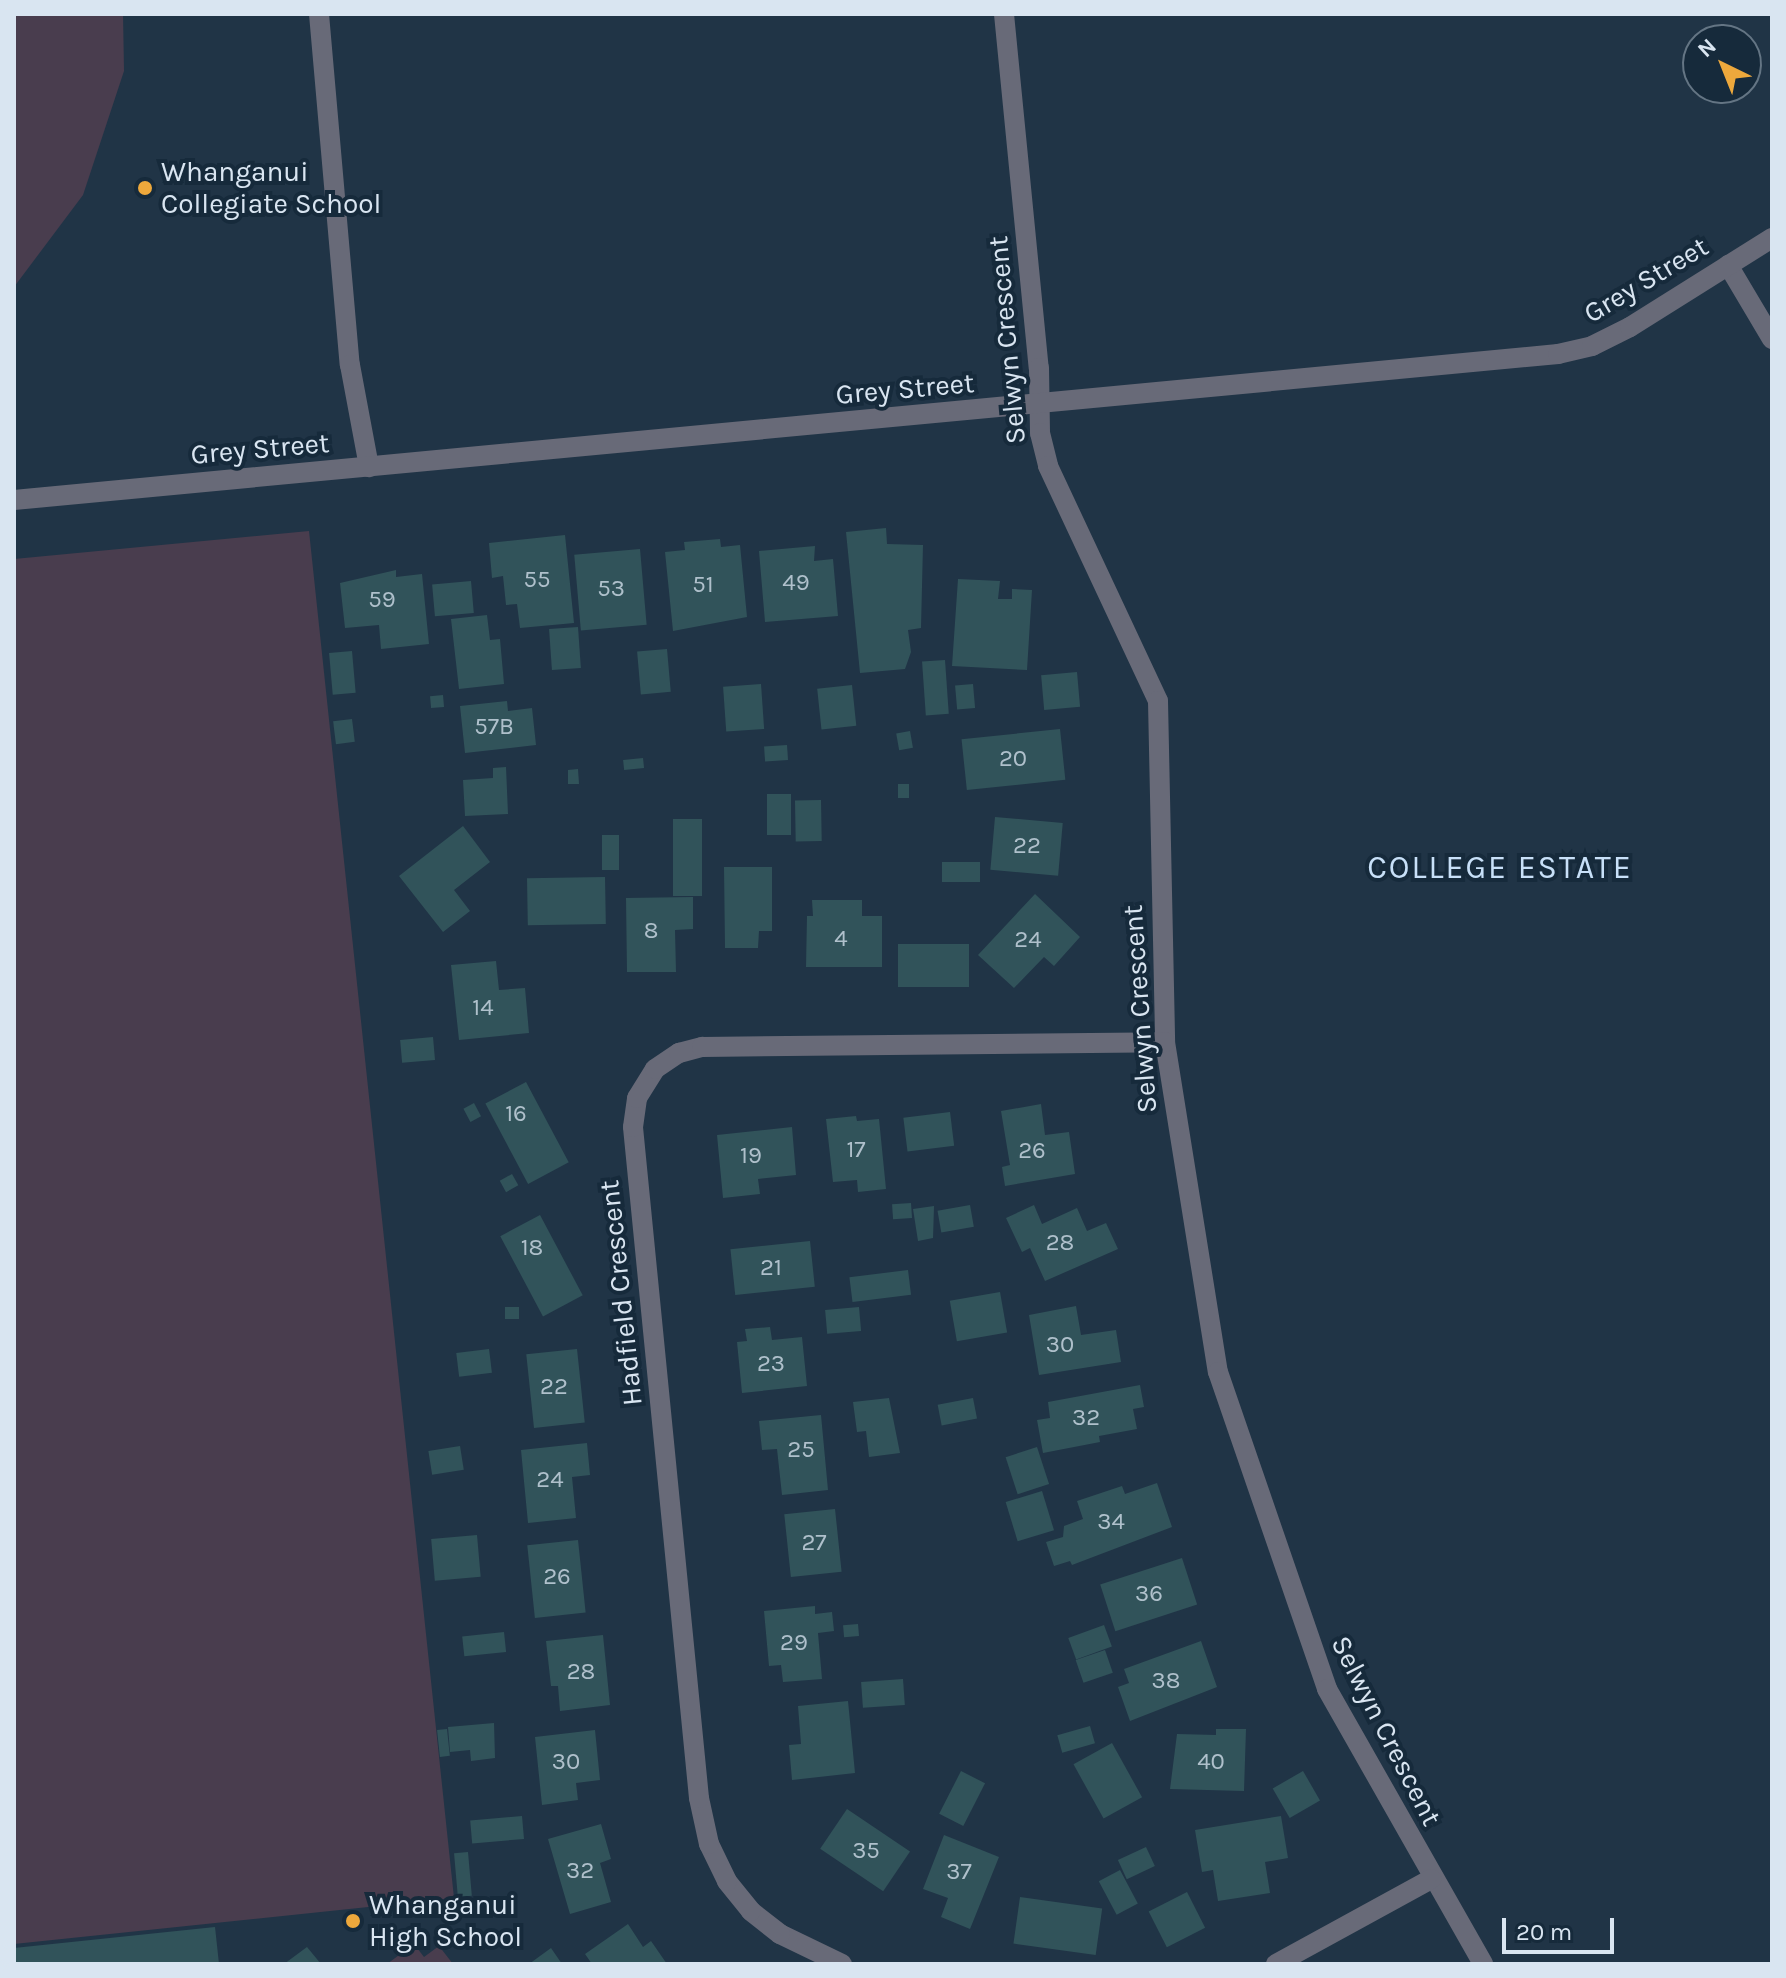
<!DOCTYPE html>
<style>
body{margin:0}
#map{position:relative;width:1786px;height:1978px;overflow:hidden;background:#203446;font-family:Karla,sans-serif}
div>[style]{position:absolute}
.green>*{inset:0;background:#493d4e}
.building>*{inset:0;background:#31535a;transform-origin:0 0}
.minor>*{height:20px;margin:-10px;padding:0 10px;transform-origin:10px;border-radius:10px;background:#686a78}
.dots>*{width:22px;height:22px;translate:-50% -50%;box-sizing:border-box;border:4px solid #162a3b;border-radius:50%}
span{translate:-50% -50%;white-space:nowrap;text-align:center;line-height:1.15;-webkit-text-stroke:8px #162a3b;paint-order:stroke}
.number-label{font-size:24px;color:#afc0cb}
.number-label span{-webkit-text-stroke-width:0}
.poi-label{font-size:28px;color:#d9e5f1}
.left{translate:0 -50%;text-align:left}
.street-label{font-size:28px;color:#d9e5f1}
.quarter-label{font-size:32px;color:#c8e0f8;letter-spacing:2px}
.frame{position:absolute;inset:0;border:16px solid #d9e5f1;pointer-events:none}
.north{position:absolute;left:1682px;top:24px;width:80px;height:80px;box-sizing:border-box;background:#162a3b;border:2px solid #647584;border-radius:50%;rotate:317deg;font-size:22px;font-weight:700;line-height:32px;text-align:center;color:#d9e5f1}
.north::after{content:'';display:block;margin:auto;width:28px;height:36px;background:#eda83c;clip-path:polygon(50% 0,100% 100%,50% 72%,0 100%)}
.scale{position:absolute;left:1502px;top:1918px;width:112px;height:36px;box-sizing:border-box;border:4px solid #d9e5f1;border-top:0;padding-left:10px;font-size:24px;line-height:28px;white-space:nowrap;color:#d9e5f1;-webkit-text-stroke:6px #162a3b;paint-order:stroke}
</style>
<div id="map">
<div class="green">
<div style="clip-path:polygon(14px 14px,123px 14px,124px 71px,83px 195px,14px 287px)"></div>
<div style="clip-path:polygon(309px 531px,454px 1898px,14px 1944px,14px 559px)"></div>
<div style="clip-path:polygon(414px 1944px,424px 1957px,439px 1946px,453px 1964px,387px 1964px)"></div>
</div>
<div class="building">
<div style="clip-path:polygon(886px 528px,887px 544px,923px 545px,921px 628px,908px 630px,911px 652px,905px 669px,860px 673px,846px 532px)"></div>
<div style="clip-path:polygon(565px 535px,574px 623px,520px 628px,517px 604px,506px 605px,503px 576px,492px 578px,489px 543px)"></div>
<div style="clip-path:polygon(720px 539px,721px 547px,740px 545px,747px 617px,673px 631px,665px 552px,685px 550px,684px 542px)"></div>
<div style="clip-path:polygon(815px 546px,814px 561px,833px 559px,838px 616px,765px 622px,759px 551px)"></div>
<div style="left:640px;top:549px;width:76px;height:66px;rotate:85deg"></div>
<div style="clip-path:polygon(396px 570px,396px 577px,422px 574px,429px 644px,381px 649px,379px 625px,345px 628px,340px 583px)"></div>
<div style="clip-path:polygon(958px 579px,1000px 581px,998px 599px,1012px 599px,1012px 589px,1032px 590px,1027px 670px,952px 666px)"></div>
<div style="left:471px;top:581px;width:32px;height:39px;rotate:85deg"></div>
<div style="clip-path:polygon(487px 615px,490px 640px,500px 639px,504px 684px,459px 689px,451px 619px)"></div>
<div style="left:578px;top:627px;width:41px;height:29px;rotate:86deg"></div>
<div style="left:667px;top:649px;width:43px;height:30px;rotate:85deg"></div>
<div style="left:352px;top:651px;width:42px;height:23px;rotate:85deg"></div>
<div style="left:945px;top:660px;width:54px;height:23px;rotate:86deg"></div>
<div style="left:1077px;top:672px;width:35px;height:36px;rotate:85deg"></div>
<div style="left:761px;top:684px;width:45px;height:38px;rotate:86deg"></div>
<div style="left:973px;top:684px;width:24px;height:18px;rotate:85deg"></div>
<div style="left:852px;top:685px;width:41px;height:35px;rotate:84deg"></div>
<div style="left:443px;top:695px;width:12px;height:13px;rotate:85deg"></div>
<div style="clip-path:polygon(507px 701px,508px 711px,532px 708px,536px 745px,465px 753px,460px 706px)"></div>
<div style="left:352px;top:719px;width:23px;height:19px;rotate:83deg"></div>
<div style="left:1060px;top:729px;width:51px;height:99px;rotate:84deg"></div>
<div style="left:910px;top:731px;width:17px;height:14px;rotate:80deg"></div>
<div style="left:787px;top:745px;width:15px;height:23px;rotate:86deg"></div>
<div style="left:643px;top:758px;width:10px;height:20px;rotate:84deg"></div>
<div style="clip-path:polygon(506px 767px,508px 814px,465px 816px,463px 780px,493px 778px,493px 768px)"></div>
<div style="clip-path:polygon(578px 769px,579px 784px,568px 784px,568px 770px)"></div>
<div style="left:909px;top:784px;width:14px;height:11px;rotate:90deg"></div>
<div style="left:767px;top:794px;width:24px;height:41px"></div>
<div style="left:821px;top:800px;width:41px;height:26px;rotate:89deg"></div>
<div style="left:995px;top:817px;width:68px;height:53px;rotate:5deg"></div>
<div style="left:673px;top:819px;width:29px;height:77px"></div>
<div style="clip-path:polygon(463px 826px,490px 862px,454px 890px,470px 911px,443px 932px,399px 876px)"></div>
<div style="left:602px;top:835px;width:17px;height:35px"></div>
<div style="left:942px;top:862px;width:38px;height:20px"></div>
<div style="clip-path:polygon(724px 867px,772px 867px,772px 931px,759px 931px,758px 948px,725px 948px)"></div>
<div style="left:605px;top:877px;width:47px;height:78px;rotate:89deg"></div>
<div style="clip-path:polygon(1035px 894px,1080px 937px,1054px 966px,1044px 957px,1014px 988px,978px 955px)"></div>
<div style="clip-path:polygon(693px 897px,693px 929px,675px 930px,676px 972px,627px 972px,626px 898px)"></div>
<div style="clip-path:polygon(812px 900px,862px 900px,862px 916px,882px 916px,882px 967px,806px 967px,807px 916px,813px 916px)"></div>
<div style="left:898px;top:944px;width:71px;height:43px"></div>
<div style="clip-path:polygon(496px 961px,499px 990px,525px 988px,529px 1033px,459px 1040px,451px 965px)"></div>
<div style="left:433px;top:1037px;width:23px;height:33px;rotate:85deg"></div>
<div style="left:526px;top:1082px;width:91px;height:46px;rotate:62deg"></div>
<div style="left:474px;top:1103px;width:15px;height:12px;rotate:62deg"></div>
<div style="clip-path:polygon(1041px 1104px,1045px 1135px,1069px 1132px,1075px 1174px,1005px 1186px,1002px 1167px,1010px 1165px,1001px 1111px)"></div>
<div style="left:950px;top:1112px;width:34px;height:47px;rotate:83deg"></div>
<div style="clip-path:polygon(856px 1116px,857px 1121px,879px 1119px,886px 1189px,858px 1192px,857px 1180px,833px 1182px,826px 1119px)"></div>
<div style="clip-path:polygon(792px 1127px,796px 1175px,758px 1179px,760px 1194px,723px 1198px,717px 1135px)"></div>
<div style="left:512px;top:1174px;width:13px;height:14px;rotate:61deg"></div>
<div style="left:911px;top:1203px;width:15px;height:19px;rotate:86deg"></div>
<div style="left:970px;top:1205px;width:22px;height:33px;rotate:80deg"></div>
<div style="clip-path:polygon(1034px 1205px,1042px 1224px,1077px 1208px,1087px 1231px,1106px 1223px,1118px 1249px,1045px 1281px,1030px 1248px,1022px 1252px,1006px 1218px)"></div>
<div style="clip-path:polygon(934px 1206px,933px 1238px,918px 1241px,913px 1209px)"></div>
<div style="left:540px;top:1215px;width:91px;height:45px;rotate:62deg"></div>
<div style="left:810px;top:1241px;width:46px;height:80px;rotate:84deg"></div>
<div style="left:908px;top:1270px;width:25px;height:59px;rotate:83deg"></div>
<div style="left:1000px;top:1292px;width:41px;height:51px;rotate:80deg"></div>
<div style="clip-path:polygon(1076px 1306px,1081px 1335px,1116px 1330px,1121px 1362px,1039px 1375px,1029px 1315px)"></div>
<div style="left:519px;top:1307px;width:12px;height:14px;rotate:90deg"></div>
<div style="left:859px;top:1307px;width:24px;height:34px;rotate:85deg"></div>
<div style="clip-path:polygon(770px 1327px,772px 1340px,802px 1337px,807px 1386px,742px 1393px,737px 1342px,747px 1341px,745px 1329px)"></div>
<div style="left:489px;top:1349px;width:24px;height:33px;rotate:83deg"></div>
<div style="left:577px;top:1349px;width:74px;height:51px;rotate:84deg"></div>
<div style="clip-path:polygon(1140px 1385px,1144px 1407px,1133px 1409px,1137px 1429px,1099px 1436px,1100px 1442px,1043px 1453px,1037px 1420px,1050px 1418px,1048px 1402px)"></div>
<div style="clip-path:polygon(889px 1398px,900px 1453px,869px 1457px,866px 1431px,857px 1432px,853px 1402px)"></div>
<div style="left:973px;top:1398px;width:21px;height:36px;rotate:79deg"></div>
<div style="clip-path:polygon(821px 1415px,828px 1490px,782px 1495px,777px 1449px,762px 1450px,759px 1421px)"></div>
<div style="clip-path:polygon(587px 1443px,590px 1475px,572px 1477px,576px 1518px,528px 1523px,521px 1450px)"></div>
<div style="left:460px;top:1446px;width:24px;height:32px;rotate:81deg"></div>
<div style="left:1037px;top:1447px;width:39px;height:33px;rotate:72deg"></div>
<div style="clip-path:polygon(1157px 1483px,1172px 1527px,1072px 1565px,1070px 1561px,1054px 1566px,1046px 1542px,1063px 1537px,1064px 1526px,1083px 1519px,1077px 1501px,1122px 1486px,1125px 1494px)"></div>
<div style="left:1042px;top:1491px;width:41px;height:38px;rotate:73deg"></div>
<div style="left:835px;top:1509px;width:63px;height:51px;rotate:84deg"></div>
<div style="left:477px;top:1535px;width:42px;height:46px;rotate:85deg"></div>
<div style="left:578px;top:1540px;width:73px;height:51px;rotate:84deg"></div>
<div style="left:1182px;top:1558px;width:49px;height:86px;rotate:72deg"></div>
<div style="clip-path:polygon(815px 1606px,815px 1614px,832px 1612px,834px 1631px,818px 1633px,822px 1679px,783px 1682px,781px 1665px,769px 1666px,764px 1611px)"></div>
<div style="left:858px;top:1624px;width:12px;height:15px;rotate:85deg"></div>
<div style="left:1104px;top:1625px;width:23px;height:38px;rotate:70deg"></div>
<div style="left:504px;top:1632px;width:20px;height:42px;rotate:84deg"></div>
<div style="clip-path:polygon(603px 1635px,610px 1705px,560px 1711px,558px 1686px,551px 1686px,546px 1641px)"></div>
<div style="clip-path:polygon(1201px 1641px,1217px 1687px,1130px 1721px,1118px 1687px,1129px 1683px,1124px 1669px)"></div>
<div style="left:1105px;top:1650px;width:24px;height:31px;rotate:71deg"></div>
<div style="left:903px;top:1679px;width:26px;height:42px;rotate:86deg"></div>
<div style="clip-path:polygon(848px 1701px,855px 1773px,792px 1780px,789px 1745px,801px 1744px,798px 1706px)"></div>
<div style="clip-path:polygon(494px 1723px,495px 1758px,471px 1761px,470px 1750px,450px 1752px,448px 1727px)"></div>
<div style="left:1090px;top:1726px;width:18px;height:34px;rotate:74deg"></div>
<div style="left:447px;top:1729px;width:27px;height:10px;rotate:84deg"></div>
<div style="clip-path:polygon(1216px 1729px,1246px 1729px,1244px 1791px,1170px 1789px,1177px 1734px,1216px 1735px)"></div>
<div style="clip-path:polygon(595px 1730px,600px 1780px,576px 1783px,578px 1800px,542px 1805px,535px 1737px)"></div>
<div style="left:1112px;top:1743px;width:62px;height:44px;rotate:61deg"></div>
<div style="left:961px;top:1771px;width:27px;height:48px;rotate:27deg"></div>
<div style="left:1303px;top:1771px;width:34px;height:35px;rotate:60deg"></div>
<div style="left:847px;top:1809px;width:76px;height:48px;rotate:34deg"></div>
<div style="left:522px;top:1816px;width:23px;height:52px;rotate:85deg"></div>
<div style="clip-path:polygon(1281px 1816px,1288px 1858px,1265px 1862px,1270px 1893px,1218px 1901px,1213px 1870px,1202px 1872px,1195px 1830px)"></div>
<div style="clip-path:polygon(601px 1824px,611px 1859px,600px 1863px,611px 1902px,570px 1914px,548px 1839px)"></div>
<div style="clip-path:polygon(944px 1835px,999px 1857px,970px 1929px,941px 1917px,948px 1898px,923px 1889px)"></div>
<div style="left:1146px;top:1847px;width:21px;height:31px;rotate:65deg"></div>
<div style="left:468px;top:1852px;width:44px;height:14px;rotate:85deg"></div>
<div style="left:1120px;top:1870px;width:38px;height:24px;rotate:62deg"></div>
<div style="left:1187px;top:1892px;width:40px;height:43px;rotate:63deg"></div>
<div style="left:1020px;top:1897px;width:83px;height:47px;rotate:8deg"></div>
<div style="clip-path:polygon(628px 1924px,643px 1947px,651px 1941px,667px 1964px,592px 1964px,585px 1954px)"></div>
<div style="clip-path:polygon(215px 1927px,219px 1964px,14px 1964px,14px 1948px)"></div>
<div style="clip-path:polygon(307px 1947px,321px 1964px,284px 1964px)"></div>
<div style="clip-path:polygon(551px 1948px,562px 1964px,529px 1964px)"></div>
</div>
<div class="minor">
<div style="left:319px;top:14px;width:352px;rotate:85deg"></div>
<div style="left:350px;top:365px;width:104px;rotate:79.4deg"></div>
<div style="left:1004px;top:14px;width:356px;rotate:84.4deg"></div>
<div style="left:1039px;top:368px;width:65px;rotate:89.1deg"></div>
<div style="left:1040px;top:433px;width:34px;rotate:76deg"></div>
<div style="left:1048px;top:466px;width:259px;rotate:64.9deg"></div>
<div style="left:1158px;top:701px;width:341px;rotate:88.8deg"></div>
<div style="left:1165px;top:1042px;width:334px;rotate:80.9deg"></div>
<div style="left:1218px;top:1372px;width:335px;rotate:71deg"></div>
<div style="left:1327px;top:1689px;width:316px;rotate:60.4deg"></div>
<div style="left:1728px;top:265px;width:86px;rotate:59.3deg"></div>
<div style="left:14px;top:500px;width:1551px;rotate:-5.4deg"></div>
<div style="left:1558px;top:354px;width:35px;rotate:-13deg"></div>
<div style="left:1592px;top:346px;width:42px;rotate:-26.6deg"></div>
<div style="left:1630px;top:327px;width:168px;rotate:-32.1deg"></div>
<div style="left:842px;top:1964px;width:69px;rotate:-154.2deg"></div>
<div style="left:780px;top:1934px;width:37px;rotate:-142deg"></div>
<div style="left:751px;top:1911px;width:38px;rotate:-129deg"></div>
<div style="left:727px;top:1881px;width:41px;rotate:-115.9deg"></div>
<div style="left:709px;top:1844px;width:47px;rotate:-102.3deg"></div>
<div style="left:699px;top:1798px;width:674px;rotate:-95.62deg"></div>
<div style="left:633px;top:1127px;width:29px;rotate:-82deg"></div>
<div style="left:637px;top:1098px;width:34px;rotate:-58deg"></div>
<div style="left:655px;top:1069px;width:29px;rotate:-34deg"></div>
<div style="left:679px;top:1053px;width:24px;rotate:-15deg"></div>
<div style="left:702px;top:1047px;width:463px;rotate:-0.6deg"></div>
<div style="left:1276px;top:1964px;width:177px;rotate:-28.7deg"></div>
</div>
<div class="dots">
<div style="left:145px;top:188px;background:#eda83c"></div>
<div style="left:353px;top:1921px;background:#eda83c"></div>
</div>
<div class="number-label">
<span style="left:537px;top:580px">55</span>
<span style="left:796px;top:583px">49</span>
<span style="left:703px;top:585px">51</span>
<span style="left:611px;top:589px">53</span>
<span style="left:382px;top:600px">59</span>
<span style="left:494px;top:727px">57B</span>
<span style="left:1013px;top:759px">20</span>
<span style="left:1027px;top:846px">22</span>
<span style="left:651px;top:931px">8</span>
<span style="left:841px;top:939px">4</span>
<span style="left:1028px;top:940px">24</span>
<span style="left:483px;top:1008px">14</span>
<span style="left:516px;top:1114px">16</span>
<span style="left:856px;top:1150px">17</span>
<span style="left:1032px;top:1151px">26</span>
<span style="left:751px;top:1156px">19</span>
<span style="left:1060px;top:1243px">28</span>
<span style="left:532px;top:1248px">18</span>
<span style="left:771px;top:1268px">21</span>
<span style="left:1060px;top:1345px">30</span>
<span style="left:771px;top:1364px">23</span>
<span style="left:554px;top:1387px">22</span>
<span style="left:1086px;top:1418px">32</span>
<span style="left:801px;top:1450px">25</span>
<span style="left:550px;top:1480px">24</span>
<span style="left:1111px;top:1522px">34</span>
<span style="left:814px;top:1543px">27</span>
<span style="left:557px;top:1577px">26</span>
<span style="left:1149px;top:1594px">36</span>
<span style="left:794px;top:1643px">29</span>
<span style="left:581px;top:1672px">28</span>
<span style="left:1166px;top:1681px">38</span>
<span style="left:566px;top:1762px">30</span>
<span style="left:1211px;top:1762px">40</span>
<span style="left:866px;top:1851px">35</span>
<span style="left:580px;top:1871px">32</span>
<span style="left:959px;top:1872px">37</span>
</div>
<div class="poi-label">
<span class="left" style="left:161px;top:188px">Whanganui<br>Collegiate School</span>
<span class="left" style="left:369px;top:1921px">Whanganui<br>High School</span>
</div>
<div class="street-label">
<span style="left:1646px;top:280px;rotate:-31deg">Grey Street</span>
<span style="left:1007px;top:340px;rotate:-95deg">Selwyn Crescent</span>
<span style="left:905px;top:389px;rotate:-5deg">Grey Street</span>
<span style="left:260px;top:449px;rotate:-5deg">Grey Street</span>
<span style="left:1140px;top:1009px;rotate:-94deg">Selwyn Crescent</span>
<span style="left:621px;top:1293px;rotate:-96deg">Hadfield Crescent</span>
<span style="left:1386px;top:1731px;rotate:63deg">Selwyn Crescent</span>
</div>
<div class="quarter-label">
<span style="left:1500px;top:868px">COLLEGE ESTATE</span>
</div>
<div class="frame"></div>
<div class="north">N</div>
<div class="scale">20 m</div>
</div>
